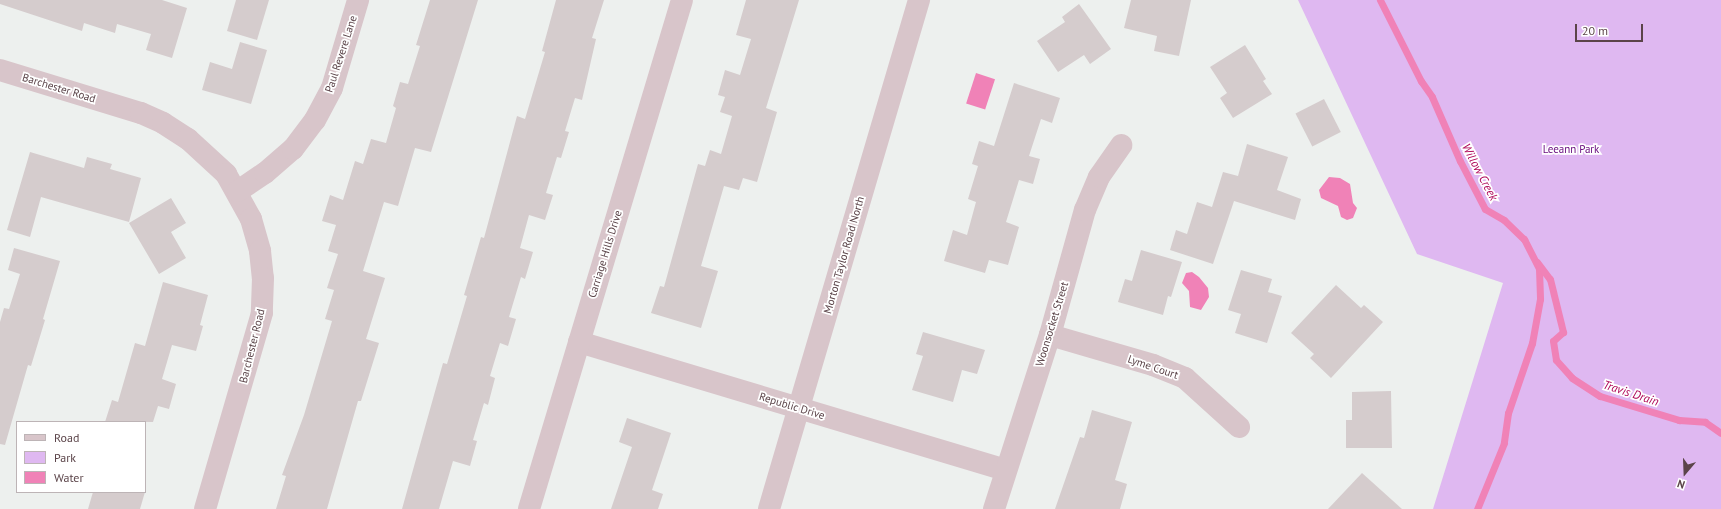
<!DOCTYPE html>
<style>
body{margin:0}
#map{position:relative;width:1721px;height:509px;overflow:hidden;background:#edf0ee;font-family:"PT Sans",sans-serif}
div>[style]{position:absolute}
.green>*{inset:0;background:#dfb8f1}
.water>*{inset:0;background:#f082b7;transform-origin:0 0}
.stream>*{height:7px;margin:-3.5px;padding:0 3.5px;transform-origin:3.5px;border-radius:3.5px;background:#f082b7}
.building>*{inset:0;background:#d5cccd;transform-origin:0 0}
.minor>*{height:22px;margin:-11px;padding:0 11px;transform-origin:11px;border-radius:11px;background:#d8c5ca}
.tertiary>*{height:22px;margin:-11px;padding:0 11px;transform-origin:11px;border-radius:11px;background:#d8c5ca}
span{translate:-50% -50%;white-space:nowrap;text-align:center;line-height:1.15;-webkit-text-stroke:3.5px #fff;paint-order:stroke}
.street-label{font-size:11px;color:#5b4449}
.park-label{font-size:11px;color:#6b1180}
.water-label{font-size:12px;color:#ae0456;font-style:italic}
.legend{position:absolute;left:16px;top:421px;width:130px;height:72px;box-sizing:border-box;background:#fff;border:1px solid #bdb4b6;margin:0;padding:5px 7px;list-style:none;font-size:12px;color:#5b4449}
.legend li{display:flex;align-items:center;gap:8px;height:20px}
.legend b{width:20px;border:1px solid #bdb4b6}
.north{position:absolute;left:1665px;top:453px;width:40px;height:40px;-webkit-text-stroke:3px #fff;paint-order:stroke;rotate:199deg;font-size:11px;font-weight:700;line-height:16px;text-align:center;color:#5b4449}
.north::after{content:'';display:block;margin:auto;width:14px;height:18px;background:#5b4449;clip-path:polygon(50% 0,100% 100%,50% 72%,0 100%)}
.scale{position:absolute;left:1575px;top:24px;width:68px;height:18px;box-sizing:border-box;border:2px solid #5b4449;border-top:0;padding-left:5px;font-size:12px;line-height:14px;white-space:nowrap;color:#5b4449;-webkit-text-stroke:3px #fff;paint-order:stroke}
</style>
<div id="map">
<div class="green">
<div style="clip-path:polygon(1298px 0,1721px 0,1721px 509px,1433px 509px,1503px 283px,1417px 254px)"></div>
</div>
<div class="water">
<div style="left:976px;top:73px;width:20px;height:32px;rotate:18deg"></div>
<div style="clip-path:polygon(1329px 177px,1340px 178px,1350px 184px,1353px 203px,1357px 208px,1353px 218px,1347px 220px,1341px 217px,1338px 206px,1321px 198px,1319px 190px)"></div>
<div style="clip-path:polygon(1192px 272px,1199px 277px,1208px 288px,1209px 297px,1201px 310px,1190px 307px,1189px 291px,1182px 283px,1186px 273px)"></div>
</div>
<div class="stream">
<div style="left:1380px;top:0;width:91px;rotate:63.2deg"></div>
<div style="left:1421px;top:81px;width:19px;rotate:55deg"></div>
<div style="left:1432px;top:97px;width:70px;rotate:66.4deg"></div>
<div style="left:1460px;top:161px;width:54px;rotate:62.5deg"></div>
<div style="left:1485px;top:209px;width:22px;rotate:30deg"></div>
<div style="left:1504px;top:220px;width:28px;rotate:44deg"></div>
<div style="left:1524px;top:239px;width:34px;rotate:63deg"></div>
<div style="left:1539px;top:269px;width:30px;rotate:88deg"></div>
<div style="left:1540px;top:299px;width:45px;rotate:100.3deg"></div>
<div style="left:1532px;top:343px;width:74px;rotate:108.9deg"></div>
<div style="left:1508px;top:413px;width:30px;rotate:98deg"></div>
<div style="left:1504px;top:443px;width:71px;rotate:112.2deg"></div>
<div style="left:1537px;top:262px;width:21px;rotate:53deg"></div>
<div style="left:1550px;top:279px;width:55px;rotate:76.2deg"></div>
<div style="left:1563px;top:332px;width:13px;rotate:138deg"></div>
<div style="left:1553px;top:341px;width:19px;rotate:81deg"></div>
<div style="left:1556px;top:360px;width:24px;rotate:48deg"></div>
<div style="left:1572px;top:378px;width:33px;rotate:33deg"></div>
<div style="left:1600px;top:396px;width:83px;rotate:16.9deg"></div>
<div style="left:1679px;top:420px;width:26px;rotate:4deg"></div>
<div style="left:1705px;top:422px;width:19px;rotate:35deg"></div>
</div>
<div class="building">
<div style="clip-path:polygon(0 0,162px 0,187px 8px,172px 58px,146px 50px,151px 34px,117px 24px,115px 33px,84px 23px,82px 31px,0 4px)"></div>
<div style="clip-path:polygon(236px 0,269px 0,257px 40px,227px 31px)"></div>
<div style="clip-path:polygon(430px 0,478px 0,431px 152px,415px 148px,398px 206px,384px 202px,363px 271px,385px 278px,366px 339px,379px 343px,361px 401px,358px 401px,327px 509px,276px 509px,286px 476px,282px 475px,304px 415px,332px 321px,325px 319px,334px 290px,327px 288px,338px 254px,328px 251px,336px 225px,322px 221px,330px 195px,343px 200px,355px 161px,363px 164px,371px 139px,386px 143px,396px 108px,393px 106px,400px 82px,408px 84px,420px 46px,416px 45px)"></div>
<div style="clip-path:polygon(556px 0,604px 0,592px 38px,596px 39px,582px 100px,575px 98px,565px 131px,569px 132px,561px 158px,557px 157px,546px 193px,553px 195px,545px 220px,529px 215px,520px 248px,533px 252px,525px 279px,521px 277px,509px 317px,516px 319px,508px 346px,500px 343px,490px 376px,495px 378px,488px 405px,484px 403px,473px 440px,477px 441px,470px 466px,453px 461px,439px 509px,402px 509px,443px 363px,447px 364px,467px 296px,464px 295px,481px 237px,484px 238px,517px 116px,525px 119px,545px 52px,542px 51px)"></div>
<div style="clip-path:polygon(746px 0,799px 0,766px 108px,777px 112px,757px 182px,743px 178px,739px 190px,724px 186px,701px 266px,718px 271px,701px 328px,651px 313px,660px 286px,664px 287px,698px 164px,705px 166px,710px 150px,721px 154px,732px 116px,720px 112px,725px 97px,718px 95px,725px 70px,740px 75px,751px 39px,736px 35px)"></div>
<div style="clip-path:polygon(1131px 0,1191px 0,1179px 56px,1154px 51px,1157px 36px,1124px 28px)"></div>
<div style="clip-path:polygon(1079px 4px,1111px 49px,1090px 64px,1084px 55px,1058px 72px,1037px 41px,1065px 22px,1062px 17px)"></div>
<div style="clip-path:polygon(240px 42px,267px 50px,251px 104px,202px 90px,210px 62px,232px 69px)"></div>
<div style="clip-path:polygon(1245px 45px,1266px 79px,1263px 81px,1272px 94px,1233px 118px,1220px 98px,1227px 93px,1210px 67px)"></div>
<div style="clip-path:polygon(1014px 83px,1060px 98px,1052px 123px,1041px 119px,1029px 156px,1040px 159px,1033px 184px,1019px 180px,1006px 222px,1019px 227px,1008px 265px,989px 260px,985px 273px,944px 261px,953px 230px,967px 235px,976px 202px,968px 199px,978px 166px,972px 164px,979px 141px,994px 146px)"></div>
<div style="left:1324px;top:99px;width:37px;height:32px;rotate:63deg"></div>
<div style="clip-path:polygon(1247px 144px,1288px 157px,1277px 190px,1301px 199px,1295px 220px,1234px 201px,1213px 264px,1170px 250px,1176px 230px,1187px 234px,1197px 202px,1212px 207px,1223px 172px,1238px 176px)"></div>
<div style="clip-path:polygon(30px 152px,84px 168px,87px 157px,112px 164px,110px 169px,141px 178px,129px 222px,41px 197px,30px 237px,7px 230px)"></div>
<div style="clip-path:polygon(171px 198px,186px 223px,171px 232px,186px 258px,159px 274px,129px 223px)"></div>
<div style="clip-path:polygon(14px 248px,60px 261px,43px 319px,45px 320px,31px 366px,28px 365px,5px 445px,0 444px,0 322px,4px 308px,9px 309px,20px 274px,8px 270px)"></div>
<div style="clip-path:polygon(1141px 250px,1182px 262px,1171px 297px,1168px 296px,1163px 315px,1118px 302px,1125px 279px,1132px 281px)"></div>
<div style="clip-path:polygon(1241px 270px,1272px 279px,1268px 292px,1282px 296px,1267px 343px,1235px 333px,1241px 314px,1228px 310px)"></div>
<div style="clip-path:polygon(163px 282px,208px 295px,200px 325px,203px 326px,196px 351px,172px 345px,162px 379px,176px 384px,169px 409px,158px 406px,153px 422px,105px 422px,112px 400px,118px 402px,135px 343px,145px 346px)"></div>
<div style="clip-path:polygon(1336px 285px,1361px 308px,1364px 305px,1383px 322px,1331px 378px,1310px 358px,1314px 354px,1291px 333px)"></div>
<div style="clip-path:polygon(923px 332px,985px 350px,977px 374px,962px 370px,953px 402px,912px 390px,923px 356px,916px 354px)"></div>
<div style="clip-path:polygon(1391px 391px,1392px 448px,1346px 448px,1346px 420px,1352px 420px,1352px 392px)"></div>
<div style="clip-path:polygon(1092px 410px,1132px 422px,1115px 480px,1127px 484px,1120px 509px,1055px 509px,1080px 437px,1084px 438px)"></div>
<div style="clip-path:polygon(627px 418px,671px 433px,652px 490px,663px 494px,658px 509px,611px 509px,632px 447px,619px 442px)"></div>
<div style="clip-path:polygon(1362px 473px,1402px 509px,1328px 509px)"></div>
<div style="clip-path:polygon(93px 492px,145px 492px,140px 509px,88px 509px)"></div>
</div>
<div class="minor">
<div style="left:0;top:70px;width:147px;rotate:17deg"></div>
<div style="left:141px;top:113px;width:24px;rotate:24deg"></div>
<div style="left:163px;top:123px;width:30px;rotate:33deg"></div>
<div style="left:188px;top:139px;width:52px;rotate:42.6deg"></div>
<div style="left:226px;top:174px;width:51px;rotate:60.9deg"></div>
<div style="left:251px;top:219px;width:33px;rotate:74deg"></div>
<div style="left:260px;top:251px;width:27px;rotate:84deg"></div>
<div style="left:263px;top:278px;width:35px;rotate:92deg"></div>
<div style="left:262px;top:313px;width:204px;rotate:106.2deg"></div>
<div style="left:238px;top:191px;width:32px;rotate:-34deg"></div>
<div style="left:265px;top:173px;width:37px;rotate:-41deg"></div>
<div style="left:293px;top:149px;width:36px;rotate:-53deg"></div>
<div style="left:315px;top:120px;width:36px;rotate:-62deg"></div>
<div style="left:332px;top:88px;width:92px;rotate:-73.5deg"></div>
<div style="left:1050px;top:335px;width:107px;rotate:16.2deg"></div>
<div style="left:1153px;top:365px;width:35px;rotate:22deg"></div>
<div style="left:1185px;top:378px;width:73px;rotate:42.2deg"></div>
<div style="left:579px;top:342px;width:445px;rotate:16.7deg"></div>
<div style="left:529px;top:509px;width:531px;rotate:-73.27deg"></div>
<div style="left:994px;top:509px;width:183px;rotate:-72.2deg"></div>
<div style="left:1050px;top:335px;width:130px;rotate:-74.4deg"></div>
<div style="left:1085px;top:210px;width:36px;rotate:-67deg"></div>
<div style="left:1099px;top:177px;width:39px;rotate:-55deg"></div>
</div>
<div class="tertiary">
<div style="left:769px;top:509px;width:531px;rotate:-73.58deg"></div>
</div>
<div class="street-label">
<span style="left:341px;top:54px;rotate:-72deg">Paul Revere Lane</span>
<span style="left:59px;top:88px;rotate:17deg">Barchester Road</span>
<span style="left:605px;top:254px;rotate:-73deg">Carriage Hills Drive</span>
<span style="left:844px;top:255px;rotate:-74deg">Morton Taylor Road North</span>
<span style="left:1052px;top:324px;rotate:-73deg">Woonsocket Street</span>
<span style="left:252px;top:346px;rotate:-76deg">Barchester Road</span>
<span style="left:1153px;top:367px;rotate:19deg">Lyme Court</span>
<span style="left:792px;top:406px;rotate:17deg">Republic Drive</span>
</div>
<div class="park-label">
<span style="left:1571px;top:149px">Leeann Park</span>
</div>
<div class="water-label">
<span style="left:1480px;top:172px;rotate:62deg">Willow Creek</span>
<span style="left:1631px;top:393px;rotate:18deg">Travis Drain</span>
</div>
<ul class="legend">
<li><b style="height:5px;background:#d8c5ca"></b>Road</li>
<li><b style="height:11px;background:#dfb8f1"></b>Park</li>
<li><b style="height:11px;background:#f082b7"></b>Water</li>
</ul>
<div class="north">N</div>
<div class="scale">20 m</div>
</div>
